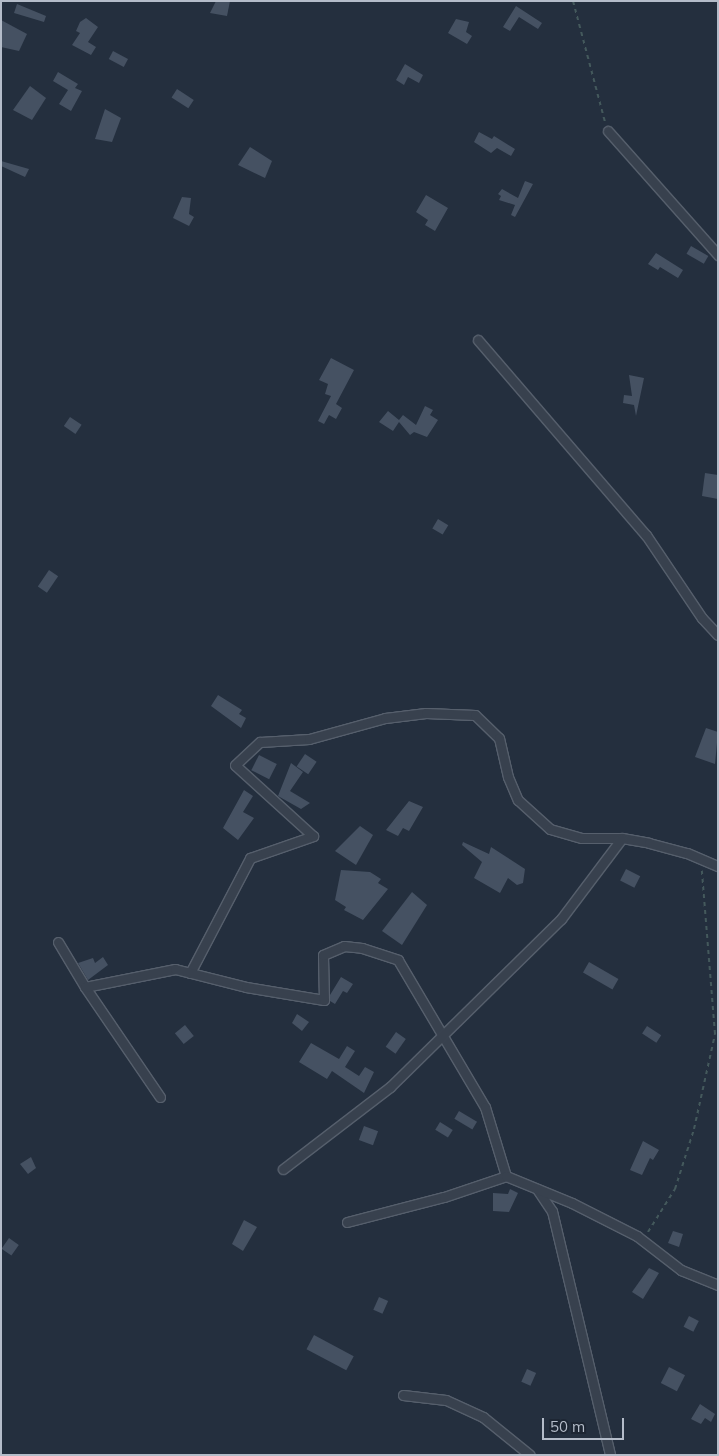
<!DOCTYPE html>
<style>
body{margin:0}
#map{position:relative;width:719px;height:1456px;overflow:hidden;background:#242f3e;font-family:Mulish,sans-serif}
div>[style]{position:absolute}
.building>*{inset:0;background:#455162;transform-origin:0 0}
.path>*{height:2px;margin-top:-1px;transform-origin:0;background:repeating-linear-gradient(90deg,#44595c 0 4px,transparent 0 8px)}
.roads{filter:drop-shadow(1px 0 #565f6c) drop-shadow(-1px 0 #565f6c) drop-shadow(0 1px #565f6c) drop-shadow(0 -1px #565f6c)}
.street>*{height:9px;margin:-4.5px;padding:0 4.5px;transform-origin:4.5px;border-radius:4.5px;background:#38414e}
span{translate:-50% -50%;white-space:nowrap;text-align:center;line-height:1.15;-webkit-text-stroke:5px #1d2633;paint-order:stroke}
.frame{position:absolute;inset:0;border:2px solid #b4bcc9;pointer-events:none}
.scale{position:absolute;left:542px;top:1418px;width:82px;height:22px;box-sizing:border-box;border:2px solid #b4bcc9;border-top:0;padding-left:6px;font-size:15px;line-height:18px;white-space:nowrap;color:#b4bcc9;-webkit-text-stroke:4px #1d2633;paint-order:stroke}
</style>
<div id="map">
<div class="building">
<div style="clip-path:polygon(216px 1px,230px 1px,227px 16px,210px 13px)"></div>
<div style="clip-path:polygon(17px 4px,46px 16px,44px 22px,14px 13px)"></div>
<div style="clip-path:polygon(516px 6px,542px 23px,538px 29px,519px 17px,510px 31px,503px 27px)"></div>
<div style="clip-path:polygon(86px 18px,98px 27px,88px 42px,96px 47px,91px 55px,72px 45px,80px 33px,76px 31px,80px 22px)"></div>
<div style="clip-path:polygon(456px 19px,469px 22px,466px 32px,472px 36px,467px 44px,448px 33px)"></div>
<div style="clip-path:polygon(1px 20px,27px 34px,19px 51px,1px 47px)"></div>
<div style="left:113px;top:51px;width:17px;height:9px;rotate:28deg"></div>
<div style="clip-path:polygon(405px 64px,423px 75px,419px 83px,408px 77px,404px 85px,396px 80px)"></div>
<div style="clip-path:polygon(58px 72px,78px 84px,75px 88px,82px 91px,71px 111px,59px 104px,68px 90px,53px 81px)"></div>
<div style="clip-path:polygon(30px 86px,46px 98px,32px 120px,13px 110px)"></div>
<div style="left:177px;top:89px;width:20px;height:10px;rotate:33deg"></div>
<div style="clip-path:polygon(105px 109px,121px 118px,112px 142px,95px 139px)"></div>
<div style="clip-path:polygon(479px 132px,492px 139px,494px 136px,515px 149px,511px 156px,497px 148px,491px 153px,474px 142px)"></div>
<div style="clip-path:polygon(250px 147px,272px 161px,265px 178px,238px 165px)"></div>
<div style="clip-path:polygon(1px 161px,29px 169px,25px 177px,1px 166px)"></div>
<div style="clip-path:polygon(525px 181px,533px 184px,515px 217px,511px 215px,515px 205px,499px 200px,501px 196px,498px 194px,502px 189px,518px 198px)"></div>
<div style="clip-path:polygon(426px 195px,448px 208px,435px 231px,425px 225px,428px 220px,416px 212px)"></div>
<div style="clip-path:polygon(182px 197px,191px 198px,189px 214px,194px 217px,189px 226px,173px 218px)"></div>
<div style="left:691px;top:246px;width:20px;height:9px;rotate:30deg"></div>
<div style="clip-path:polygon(656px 253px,683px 270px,678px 278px,660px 267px,658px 270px,648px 264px)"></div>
<div style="clip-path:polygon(331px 358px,354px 370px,336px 404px,342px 408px,336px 419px,329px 415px,324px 424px,318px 421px,331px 396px,325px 394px,328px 384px,319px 380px)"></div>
<div style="clip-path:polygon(629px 375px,644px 378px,636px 416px,634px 405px,623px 403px,624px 395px,632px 396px)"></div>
<div style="clip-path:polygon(425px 406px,433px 410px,430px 415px,438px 420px,427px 437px,414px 432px,410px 435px,399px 422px,393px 431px,379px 422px,388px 411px,399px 420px,403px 415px,416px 425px)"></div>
<div style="left:70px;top:417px;width:14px;height:11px;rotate:34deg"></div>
<div style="clip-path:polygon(705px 473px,718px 475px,718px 499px,702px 496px)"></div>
<div style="left:438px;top:519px;width:12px;height:11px;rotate:31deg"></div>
<div style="left:49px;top:570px;width:11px;height:20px;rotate:34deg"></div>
<div style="clip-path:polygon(218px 695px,242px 710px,239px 714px,246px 718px,241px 728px,211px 706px)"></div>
<div style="clip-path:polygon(706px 728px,718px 732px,715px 764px,695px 757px)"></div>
<div style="left:305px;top:754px;width:14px;height:15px;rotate:34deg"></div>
<div style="left:259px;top:755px;width:20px;height:17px;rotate:27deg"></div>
<div style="clip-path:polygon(291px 763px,303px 772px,290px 791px,310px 803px,301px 809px,278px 796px)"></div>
<div style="clip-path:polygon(244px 790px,253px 796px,243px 812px,254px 818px,238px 840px,223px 828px)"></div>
<div style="clip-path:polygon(409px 801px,423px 807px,409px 831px,403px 828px,398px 836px,386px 830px)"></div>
<div style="clip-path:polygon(360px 826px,373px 835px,356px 865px,335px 851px)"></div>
<div style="clip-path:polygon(463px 842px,489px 854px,491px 847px,525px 869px,523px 883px,517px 885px,508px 878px,500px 893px,474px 878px,482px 862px,462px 845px)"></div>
<div style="left:626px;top:869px;width:16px;height:13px;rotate:27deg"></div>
<div style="clip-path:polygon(341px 870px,370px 872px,381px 879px,378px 883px,388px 889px,363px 920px,344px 910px,346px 907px,335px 900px)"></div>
<div style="clip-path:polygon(412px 892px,427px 905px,402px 945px,382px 931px)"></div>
<div style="clip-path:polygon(103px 957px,108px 965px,88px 980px,78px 963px,93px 958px,95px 963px)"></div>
<div style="left:589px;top:962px;width:34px;height:12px;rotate:30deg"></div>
<div style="clip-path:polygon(341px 977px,353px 984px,347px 993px,343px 991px,335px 1004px,330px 1001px,330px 995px)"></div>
<div style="clip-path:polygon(297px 1014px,309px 1022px,302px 1031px,292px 1023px)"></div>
<div style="left:185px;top:1025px;width:14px;height:13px;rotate:51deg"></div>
<div style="left:647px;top:1026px;width:17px;height:9px;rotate:33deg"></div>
<div style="left:396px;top:1032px;width:12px;height:18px;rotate:35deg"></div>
<div style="clip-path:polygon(311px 1043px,339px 1059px,347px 1046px,355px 1051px,345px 1067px,359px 1076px,365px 1067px,374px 1072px,364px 1093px,332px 1071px,327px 1079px,299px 1062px)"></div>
<div style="left:459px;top:1111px;width:21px;height:9px;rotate:31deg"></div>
<div style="left:440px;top:1122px;width:15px;height:9px;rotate:32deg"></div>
<div style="left:364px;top:1126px;width:15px;height:15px;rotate:20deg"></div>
<div style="clip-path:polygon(643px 1141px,659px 1150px,653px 1160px,650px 1158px,642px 1175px,630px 1170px)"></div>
<div style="clip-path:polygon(31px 1157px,36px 1168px,28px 1174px,20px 1164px)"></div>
<div style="clip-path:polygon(510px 1189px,518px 1193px,509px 1212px,493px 1211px,493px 1193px,508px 1194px)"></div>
<div style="clip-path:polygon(244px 1220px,257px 1227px,243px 1251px,232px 1244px)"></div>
<div style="clip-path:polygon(673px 1231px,683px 1234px,679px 1247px,668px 1243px)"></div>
<div style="left:9px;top:1238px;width:12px;height:13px;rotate:35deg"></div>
<div style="clip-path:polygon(649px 1268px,659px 1273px,643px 1299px,632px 1292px)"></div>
<div style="left:379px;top:1297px;width:10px;height:14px;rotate:24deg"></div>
<div style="left:689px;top:1316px;width:11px;height:12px;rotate:27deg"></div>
<div style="left:314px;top:1335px;width:45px;height:16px;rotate:28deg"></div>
<div style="left:669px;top:1367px;width:18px;height:18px;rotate:27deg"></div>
<div style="left:527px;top:1369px;width:10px;height:14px;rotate:24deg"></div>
<div style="clip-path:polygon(700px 1404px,715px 1414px,711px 1422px,705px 1418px,701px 1424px,691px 1419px)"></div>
</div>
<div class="path">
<div style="left:573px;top:1px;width:125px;rotate:75.2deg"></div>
<div style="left:648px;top:1232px;width:51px;rotate:-57.9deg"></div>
<div style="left:675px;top:1189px;width:63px;rotate:-72.4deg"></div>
<div style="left:694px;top:1129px;width:97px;rotate:-77.5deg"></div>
<div style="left:715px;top:1034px;width:164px;rotate:-94.6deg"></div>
</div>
<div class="roads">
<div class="street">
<div style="left:608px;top:131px;width:166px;rotate:48.4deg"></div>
<div style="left:478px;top:340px;width:257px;rotate:49.3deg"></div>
<div style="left:646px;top:535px;width:100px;rotate:56deg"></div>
<div style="left:702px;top:618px;width:23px;rotate:47deg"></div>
<div style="left:58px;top:942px;width:52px;rotate:59deg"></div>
<div style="left:190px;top:973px;width:130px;rotate:-62.4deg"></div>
<div style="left:250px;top:858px;width:67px;rotate:-19.2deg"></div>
<div style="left:313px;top:836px;width:105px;rotate:-137.7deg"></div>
<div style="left:235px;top:765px;width:34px;rotate:-43deg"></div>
<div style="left:260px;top:742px;width:49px;rotate:-3.5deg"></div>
<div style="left:309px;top:739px;width:79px;rotate:-15.4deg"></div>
<div style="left:385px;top:718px;width:41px;rotate:-7deg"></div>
<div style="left:426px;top:713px;width:49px;rotate:2.3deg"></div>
<div style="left:475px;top:715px;width:33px;rotate:44deg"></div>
<div style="left:499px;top:738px;width:40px;rotate:77deg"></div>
<div style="left:508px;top:777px;width:25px;rotate:67deg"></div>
<div style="left:518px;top:800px;width:43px;rotate:42.2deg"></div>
<div style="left:550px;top:829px;width:33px;rotate:16deg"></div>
<div style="left:582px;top:838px;width:40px"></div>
<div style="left:622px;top:838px;width:27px;rotate:10deg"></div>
<div style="left:649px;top:843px;width:39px;rotate:15deg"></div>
<div style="left:687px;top:853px;width:34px;rotate:23deg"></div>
<div style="left:160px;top:1097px;width:133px;rotate:-124.3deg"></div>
<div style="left:85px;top:987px;width:92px;rotate:-11.3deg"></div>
<div style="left:175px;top:969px;width:73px;rotate:14.2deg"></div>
<div style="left:246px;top:987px;width:79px;rotate:9.5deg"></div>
<div style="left:324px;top:1000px;width:45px;rotate:-91.3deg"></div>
<div style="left:323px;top:955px;width:23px;rotate:-23deg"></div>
<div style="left:344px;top:946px;width:18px;rotate:6deg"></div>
<div style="left:362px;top:948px;width:38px;rotate:18deg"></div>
<div style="left:398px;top:960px;width:171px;rotate:59.4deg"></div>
<div style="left:485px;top:1107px;width:72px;rotate:73.1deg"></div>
<div style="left:283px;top:1169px;width:135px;rotate:-37.5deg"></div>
<div style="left:390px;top:1087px;width:240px;rotate:-44.5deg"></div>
<div style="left:561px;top:919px;width:101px;rotate:-53deg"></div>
<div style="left:537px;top:1189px;width:27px;rotate:56deg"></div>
<div style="left:552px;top:1211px;width:251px;rotate:76.6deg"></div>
<div style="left:347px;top:1222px;width:100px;rotate:-14.5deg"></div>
<div style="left:444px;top:1197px;width:65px;rotate:-18.7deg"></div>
<div style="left:506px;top:1176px;width:71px;rotate:22.2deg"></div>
<div style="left:572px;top:1203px;width:73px;rotate:26.9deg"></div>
<div style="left:637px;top:1236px;width:56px;rotate:37.7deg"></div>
<div style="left:681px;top:1270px;width:40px;rotate:22deg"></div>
<div style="left:403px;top:1395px;width:43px;rotate:6.6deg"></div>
<div style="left:446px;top:1400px;width:41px;rotate:24.7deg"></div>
<div style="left:483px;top:1417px;width:60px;rotate:39deg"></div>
</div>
</div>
<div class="frame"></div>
<div class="scale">50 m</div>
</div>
